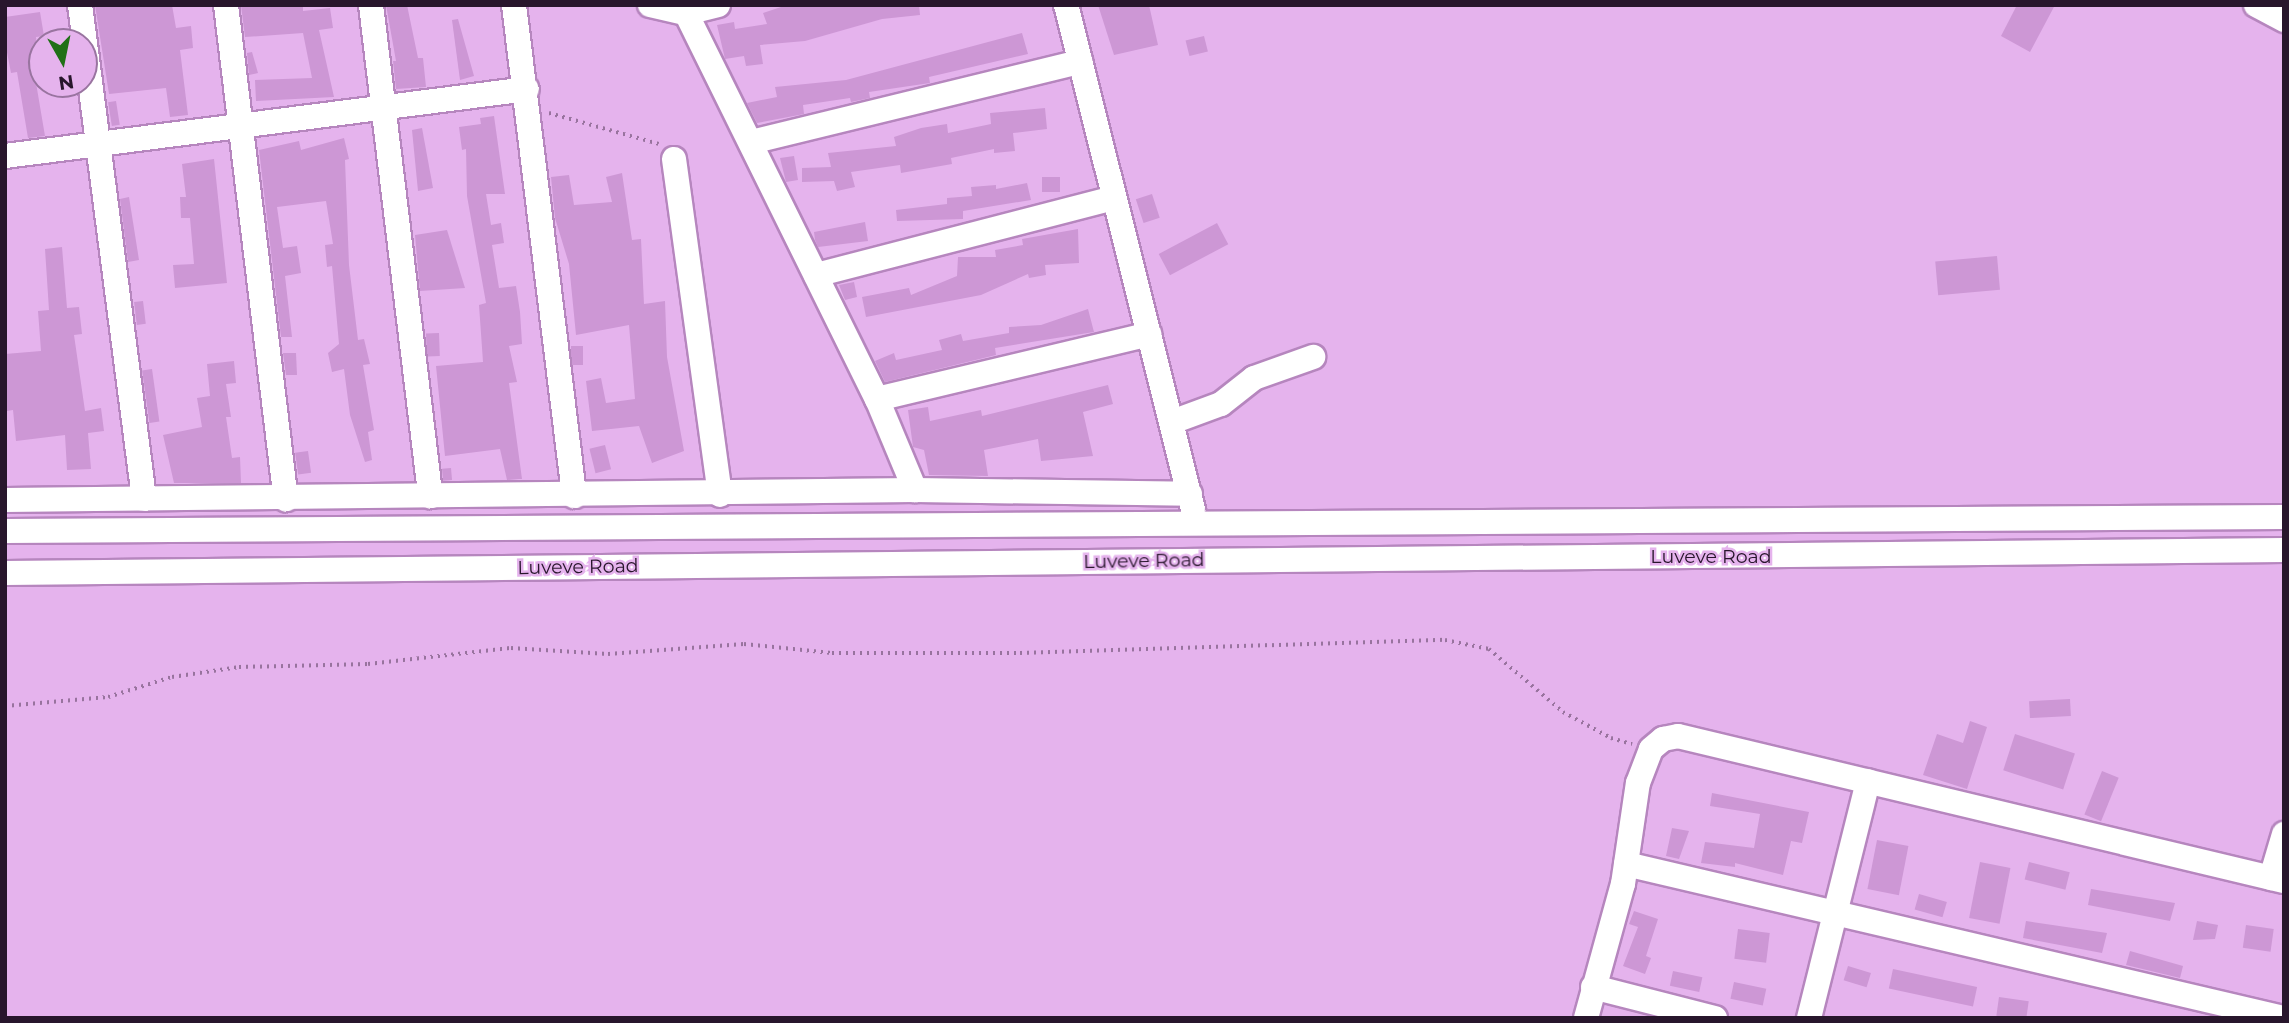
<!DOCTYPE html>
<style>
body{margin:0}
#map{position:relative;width:2289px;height:1023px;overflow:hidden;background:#e5b3ed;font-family:Montserrat,sans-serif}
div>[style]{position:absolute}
.building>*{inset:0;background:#cd97d5;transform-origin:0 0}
.path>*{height:3.5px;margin-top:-1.75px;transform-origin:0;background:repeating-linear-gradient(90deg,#98739e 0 2px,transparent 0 7px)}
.roads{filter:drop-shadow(2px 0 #b686be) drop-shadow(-2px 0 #b686be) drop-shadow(0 2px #b686be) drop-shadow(0 -2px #b686be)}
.minor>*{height:24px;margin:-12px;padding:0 12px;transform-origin:12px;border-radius:12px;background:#fff}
span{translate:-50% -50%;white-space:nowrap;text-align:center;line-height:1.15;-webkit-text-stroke:5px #e5b3ed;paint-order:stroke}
.street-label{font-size:19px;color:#28162c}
.frame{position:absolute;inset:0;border:7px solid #28162c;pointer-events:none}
.north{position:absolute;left:28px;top:28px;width:70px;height:70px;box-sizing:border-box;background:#e5b3ed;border:2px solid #9974a0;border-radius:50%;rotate:171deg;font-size:19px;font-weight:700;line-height:28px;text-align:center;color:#28162c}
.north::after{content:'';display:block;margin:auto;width:24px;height:32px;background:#207017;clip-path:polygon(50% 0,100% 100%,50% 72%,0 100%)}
</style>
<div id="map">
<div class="building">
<div style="clip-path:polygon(95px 5px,172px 5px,176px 28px,191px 26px,193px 48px,180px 50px,188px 115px,170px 117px,166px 88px,109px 94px)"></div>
<div style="clip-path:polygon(241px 5px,303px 5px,303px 11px,330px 8px,333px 28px,319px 30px,334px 97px,256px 101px,255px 80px,312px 78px,303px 33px,245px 37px)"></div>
<div style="clip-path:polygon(386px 5px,407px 5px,418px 58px,423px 58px,426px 87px,396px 89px,393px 61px,396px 61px)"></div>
<div style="clip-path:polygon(787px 5px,919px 5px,920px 15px,882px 19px,805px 41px,760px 45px,763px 64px,746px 66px,744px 56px,725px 59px,717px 25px,734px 22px,735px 29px,767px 24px,763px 13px)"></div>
<div style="clip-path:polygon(1098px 5px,1149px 5px,1158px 45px,1114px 55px)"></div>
<div style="clip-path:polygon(2017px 5px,2055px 5px,2030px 52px,2001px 36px)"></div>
<div style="clip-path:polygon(40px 12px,44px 36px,36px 37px,39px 70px,34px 71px,45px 136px,28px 138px,17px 72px,11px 73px,5px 42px,5px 17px)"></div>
<div style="clip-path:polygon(458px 19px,474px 76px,460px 80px,452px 20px)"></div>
<div style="clip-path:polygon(1022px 33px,1028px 54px,929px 77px,930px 83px,869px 92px,870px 98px,851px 102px,850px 98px,803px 105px,804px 114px,757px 123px,747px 103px,777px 97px,775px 87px,846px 80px)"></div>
<div style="left:1204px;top:36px;width:16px;height:19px;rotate:76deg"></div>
<div style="clip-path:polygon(252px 52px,258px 73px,249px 75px,247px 53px)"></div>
<div style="left:116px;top:101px;width:24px;height:8px;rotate:81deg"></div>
<div style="clip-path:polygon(1045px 108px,1047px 129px,1013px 133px,1015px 151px,994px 153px,994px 149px,951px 158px,952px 164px,901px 173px,900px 165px,851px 172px,855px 187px,837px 191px,834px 181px,802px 182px,802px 168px,831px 167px,828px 153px,896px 146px,894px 137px,921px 128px,947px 124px,948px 133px,991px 124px,990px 113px)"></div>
<div style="clip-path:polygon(494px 116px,505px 194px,486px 194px,491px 225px,501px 223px,504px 243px,492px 245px,499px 288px,516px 286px,520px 312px,522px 344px,509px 346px,517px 382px,509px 383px,522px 479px,519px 479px,507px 480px,500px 449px,445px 456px,436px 366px,483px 362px,479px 305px,486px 303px,467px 196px,466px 149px,462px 150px,459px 127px,481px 124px,480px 118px)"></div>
<div style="clip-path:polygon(422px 128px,433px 188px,418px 191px,412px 130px)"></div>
<div style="clip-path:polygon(344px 138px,349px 159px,345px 160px,349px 265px,358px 340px,364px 339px,370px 364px,363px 365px,374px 430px,368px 432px,372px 460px,365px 462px,350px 415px,344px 369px,332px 372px,328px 353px,339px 344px,332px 266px,327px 267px,325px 245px,333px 244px,326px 201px,277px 207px,283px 248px,297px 246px,301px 273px,285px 276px,292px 337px,281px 337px,259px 150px,299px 141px,301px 150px)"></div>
<div style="clip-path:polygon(794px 156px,798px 180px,786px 182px,780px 158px)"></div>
<div style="clip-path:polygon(214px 159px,227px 283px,175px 288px,173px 265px,194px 264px,190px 218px,181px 218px,180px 197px,186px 197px,182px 164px)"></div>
<div style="clip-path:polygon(622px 173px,632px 240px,641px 239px,644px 304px,665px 301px,667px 357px,684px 451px,652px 463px,639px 426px,592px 431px,586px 381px,601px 378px,606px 403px,635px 399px,629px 325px,576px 335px,569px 264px,555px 218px,551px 177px,569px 175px,574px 205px,612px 202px,606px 177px)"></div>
<div style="left:1042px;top:177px;width:18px;height:15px"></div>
<div style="clip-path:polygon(1027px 183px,1031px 200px,963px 211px,963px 219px,897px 221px,896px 210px,947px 204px,947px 198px,972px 196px,971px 187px,996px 185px,996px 189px)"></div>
<div style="left:1152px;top:194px;width:25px;height:17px;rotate:72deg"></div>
<div style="clip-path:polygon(129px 197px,139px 260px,128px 262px,120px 199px)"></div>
<div style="clip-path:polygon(865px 222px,868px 241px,818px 247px,815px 240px,814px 232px)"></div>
<div style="left:1217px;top:223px;width:24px;height:66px;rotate:62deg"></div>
<div style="clip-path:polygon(1078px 229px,1079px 263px,1045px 265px,1046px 275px,1029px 278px,1028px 274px,981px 295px,866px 317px,862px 297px,909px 288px,911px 295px,957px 276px,958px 257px,996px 257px,995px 250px,1023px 245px,1022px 239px)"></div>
<div style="clip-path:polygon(447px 230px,465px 288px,420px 291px,415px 235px)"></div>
<div style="clip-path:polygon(62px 247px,67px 308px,79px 307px,82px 334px,74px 335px,85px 411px,101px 408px,104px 431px,88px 433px,91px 469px,67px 470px,65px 435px,16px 441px,13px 410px,7px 411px,5px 402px,5px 354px,41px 351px,38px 311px,49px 310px,45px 249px)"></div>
<div style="left:1997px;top:256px;width:34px;height:62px;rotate:85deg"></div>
<div style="clip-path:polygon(854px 282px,857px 297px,845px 300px,839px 285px)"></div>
<div style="left:143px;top:301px;width:23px;height:9px;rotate:83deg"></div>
<div style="clip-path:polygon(1088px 309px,1094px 332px,995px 348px,996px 355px,885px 382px,875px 361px,894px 353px,896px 360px,942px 350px,939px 340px,961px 334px,963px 341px,1009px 333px,1009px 327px,1041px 325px)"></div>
<div style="left:439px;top:333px;width:23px;height:13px;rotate:88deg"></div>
<div style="left:571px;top:346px;width:12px;height:19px"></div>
<div style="clip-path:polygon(283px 353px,296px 353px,297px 375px,286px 375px)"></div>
<div style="clip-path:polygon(234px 361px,236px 383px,226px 384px,231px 417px,226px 417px,232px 458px,240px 457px,241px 483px,174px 483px,163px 435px,202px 427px,197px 398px,210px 396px,207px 364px)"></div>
<div style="left:152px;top:369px;width:53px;height:10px;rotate:82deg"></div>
<div style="clip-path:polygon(1108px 385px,1113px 404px,1083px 412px,1093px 456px,1041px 461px,1038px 439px,984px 450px,988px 476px,929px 475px,924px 450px,913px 447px,908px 410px,928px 407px,930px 421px,981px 410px,982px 416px)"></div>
<div style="left:605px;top:445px;width:25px;height:16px;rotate:76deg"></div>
<div style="left:308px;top:451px;width:22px;height:13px;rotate:82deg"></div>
<div style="left:451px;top:468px;width:12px;height:9px;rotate:85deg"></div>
<div style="left:2070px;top:699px;width:17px;height:41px;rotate:87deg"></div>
<div style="clip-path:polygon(1970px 721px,1987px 727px,1967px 789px,1923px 775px,1937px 734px,1963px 743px)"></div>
<div style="left:2015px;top:734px;width:63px;height:38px;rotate:18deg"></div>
<div style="left:2102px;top:771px;width:18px;height:47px;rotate:22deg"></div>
<div style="clip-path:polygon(1712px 793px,1809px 812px,1802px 843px,1791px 841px,1783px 875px,1735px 863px,1735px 867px,1701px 863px,1705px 842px,1754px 848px,1760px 814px,1710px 806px)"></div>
<div style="clip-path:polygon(1672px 828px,1689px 831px,1679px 859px,1666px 856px)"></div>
<div style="left:1877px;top:840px;width:32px;height:50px;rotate:11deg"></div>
<div style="left:1980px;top:862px;width:31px;height:57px;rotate:11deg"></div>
<div style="left:2029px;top:862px;width:42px;height:18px;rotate:14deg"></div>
<div style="clip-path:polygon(2091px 889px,2175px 903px,2170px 921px,2088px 905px)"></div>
<div style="left:1919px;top:894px;width:29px;height:16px;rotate:16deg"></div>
<div style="clip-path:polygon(1634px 911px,1658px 919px,1646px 956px,1651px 958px,1645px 974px,1623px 966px,1638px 927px,1629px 924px)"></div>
<div style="clip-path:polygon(2026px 921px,2107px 933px,2102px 953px,2023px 938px)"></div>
<div style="clip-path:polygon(2197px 921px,2218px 925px,2215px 939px,2193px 940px)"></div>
<div style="left:2246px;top:925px;width:28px;height:23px;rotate:8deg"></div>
<div style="left:1738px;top:929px;width:32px;height:30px;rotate:7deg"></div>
<div style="clip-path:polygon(2130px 951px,2183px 966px,2180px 978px,2126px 965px)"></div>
<div style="left:1848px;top:966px;width:24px;height:15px;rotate:17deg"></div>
<div style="left:1893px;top:969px;width:86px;height:20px;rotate:12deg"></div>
<div style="left:1673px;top:971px;width:30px;height:15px;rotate:12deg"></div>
<div style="left:1734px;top:982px;width:33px;height:17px;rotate:12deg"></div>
<div style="left:1999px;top:997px;width:30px;height:19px;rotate:8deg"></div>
</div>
<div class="path">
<div style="left:549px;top:113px;width:114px;rotate:15.7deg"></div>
<div style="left:5px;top:706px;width:103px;rotate:-5deg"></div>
<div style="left:108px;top:697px;width:67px;rotate:-17.4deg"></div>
<div style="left:172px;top:677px;width:68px;rotate:-8.5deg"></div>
<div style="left:239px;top:667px;width:129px;rotate:-1.3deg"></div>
<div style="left:368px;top:664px;width:144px;rotate:-6.4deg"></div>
<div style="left:511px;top:648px;width:97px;rotate:3.5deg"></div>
<div style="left:608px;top:654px;width:136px;rotate:-4.2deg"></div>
<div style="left:744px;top:644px;width:88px;rotate:5.8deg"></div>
<div style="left:832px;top:653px;width:188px"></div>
<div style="left:1020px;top:653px;width:425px;rotate:-1.8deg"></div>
<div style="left:1445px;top:640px;width:45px;rotate:11.6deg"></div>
<div style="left:1489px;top:649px;width:97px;rotate:40.4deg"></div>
<div style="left:1563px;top:712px;width:55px;rotate:28.4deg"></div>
<div style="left:1611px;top:738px;width:22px;rotate:16deg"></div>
</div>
<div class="roads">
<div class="minor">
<div style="left:80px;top:5px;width:498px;rotate:82.6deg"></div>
<div style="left:226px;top:5px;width:498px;rotate:83.1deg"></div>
<div style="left:371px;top:5px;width:495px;rotate:83.1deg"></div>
<div style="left:514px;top:5px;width:495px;rotate:83deg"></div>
<div style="left:650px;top:5px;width:37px;rotate:13deg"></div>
<div style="left:686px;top:13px;width:431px;rotate:63.7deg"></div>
<div style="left:877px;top:399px;width:99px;rotate:67.3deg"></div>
<div style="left:1066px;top:5px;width:521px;rotate:75.88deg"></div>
<div style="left:2256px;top:5px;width:32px;rotate:28deg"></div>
<div style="left:686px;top:13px;width:33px;rotate:-14deg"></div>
<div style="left:751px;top:142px;width:339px;rotate:-13.7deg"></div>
<div style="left:5px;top:156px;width:526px;rotate:-7.31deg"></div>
<div style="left:674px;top:159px;width:339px;rotate:82.2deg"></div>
<div style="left:816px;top:275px;width:307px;rotate:-14.5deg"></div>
<div style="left:877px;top:399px;width:280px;rotate:-13.4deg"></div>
<div style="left:1172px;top:422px;width:52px;rotate:-20.2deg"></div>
<div style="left:1221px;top:404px;width:42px;rotate:-38.2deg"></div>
<div style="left:1254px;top:378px;width:63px;rotate:-19.6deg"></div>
<div style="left:5px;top:500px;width:910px;rotate:-0.63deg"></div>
<div style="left:915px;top:490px;width:275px;rotate:0.8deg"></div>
<div style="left:5px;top:531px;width:2279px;rotate:-0.35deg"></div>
<div style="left:5px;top:573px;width:2279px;rotate:-0.58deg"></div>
<div style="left:1626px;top:864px;width:675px;rotate:13.19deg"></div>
<div style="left:2271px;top:878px;width:46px;rotate:-73.5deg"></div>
<div style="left:1593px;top:987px;width:126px;rotate:14.3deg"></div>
<div style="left:1586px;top:1018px;width:139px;rotate:-74.6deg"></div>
<div style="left:1623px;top:884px;width:102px;rotate:-81.6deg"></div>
<div style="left:1638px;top:783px;width:36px;rotate:-69deg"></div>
<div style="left:1651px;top:749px;width:16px;rotate:-40deg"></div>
<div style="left:1663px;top:739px;width:15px;rotate:-11deg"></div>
<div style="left:1678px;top:736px;width:623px;rotate:13.46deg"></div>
<div style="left:1809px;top:1018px;width:244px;rotate:-76deg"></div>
</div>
</div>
<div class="street-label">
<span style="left:1711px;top:557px">Luveve Road</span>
<span style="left:1144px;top:561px;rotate:-1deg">Luveve Road</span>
<span style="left:578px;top:567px;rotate:-1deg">Luveve Road</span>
</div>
<div class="frame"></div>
<div class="north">N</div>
</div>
